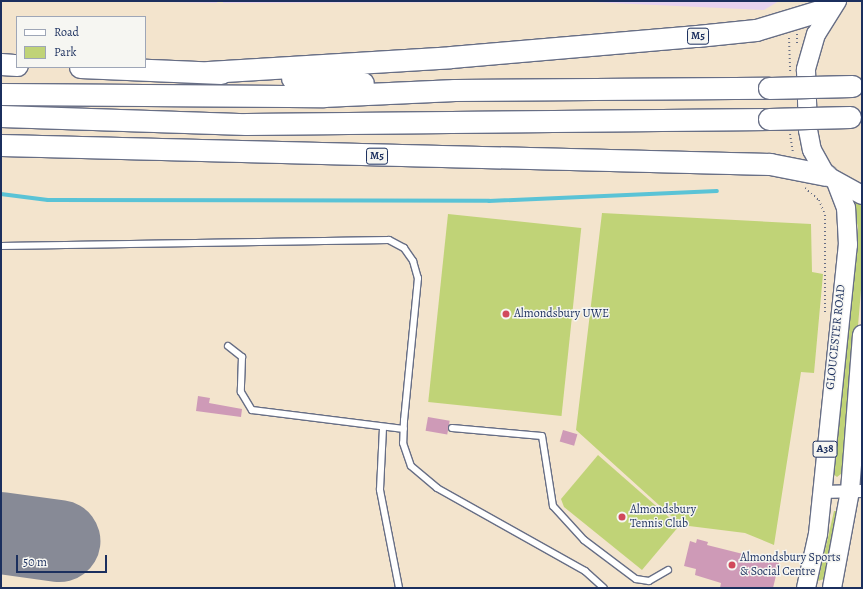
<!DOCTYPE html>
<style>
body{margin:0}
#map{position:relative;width:863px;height:589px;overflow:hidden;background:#f3e4cd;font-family:Alegreya,serif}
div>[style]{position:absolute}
.built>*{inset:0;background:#e7d2ef}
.green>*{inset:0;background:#c0d377;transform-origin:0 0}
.stream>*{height:3.5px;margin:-1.75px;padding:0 1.75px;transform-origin:1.75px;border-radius:1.75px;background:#5ac3d6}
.runway>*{height:82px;margin:-41px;padding:0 41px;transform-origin:41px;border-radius:41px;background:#878a96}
.building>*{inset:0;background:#ce9ab7;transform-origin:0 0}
.path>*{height:2px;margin-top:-1px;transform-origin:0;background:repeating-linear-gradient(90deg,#676e85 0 1px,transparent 0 4px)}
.roads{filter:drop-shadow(1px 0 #676e85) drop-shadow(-1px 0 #676e85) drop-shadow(0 1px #676e85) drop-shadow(0 -1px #676e85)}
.service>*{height:6px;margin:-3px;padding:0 3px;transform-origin:3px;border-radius:3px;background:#fff}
.minor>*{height:12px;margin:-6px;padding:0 6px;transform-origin:6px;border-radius:6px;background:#fff}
.primary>*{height:18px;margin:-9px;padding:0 9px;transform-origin:9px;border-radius:9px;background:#fff}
.motorway>*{height:21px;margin:-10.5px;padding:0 10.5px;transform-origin:10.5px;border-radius:10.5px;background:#fff}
.bridges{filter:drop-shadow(1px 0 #676e85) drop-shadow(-1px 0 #676e85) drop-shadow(0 1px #676e85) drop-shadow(0 -1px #676e85)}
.motorway-bridge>*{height:21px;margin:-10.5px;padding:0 10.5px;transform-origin:10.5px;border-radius:10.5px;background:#fff}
.dots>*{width:11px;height:11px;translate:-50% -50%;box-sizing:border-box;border:2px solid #f6f6f2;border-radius:50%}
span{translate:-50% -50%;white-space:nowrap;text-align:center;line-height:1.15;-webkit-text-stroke:3px #f6f6f2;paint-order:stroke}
.shield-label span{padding:1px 3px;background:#f6f6f2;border:1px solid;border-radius:3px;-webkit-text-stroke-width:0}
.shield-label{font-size:11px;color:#1b2f5e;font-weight:700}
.poi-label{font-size:12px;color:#1b2f5e}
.left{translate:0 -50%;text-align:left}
.street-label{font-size:12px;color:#1b2f5e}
.frame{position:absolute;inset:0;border:2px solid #1b2f5e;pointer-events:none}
.legend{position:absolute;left:16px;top:16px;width:130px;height:52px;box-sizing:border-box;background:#f6f6f2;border:1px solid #9ea6b7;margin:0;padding:5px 7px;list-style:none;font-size:12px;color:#1b2f5e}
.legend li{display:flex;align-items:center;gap:8px;height:20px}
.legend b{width:20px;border:1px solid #9ea6b7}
.scale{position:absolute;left:16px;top:555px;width:91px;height:18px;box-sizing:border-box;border:2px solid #1b2f5e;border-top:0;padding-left:5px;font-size:12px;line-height:14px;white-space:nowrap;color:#1b2f5e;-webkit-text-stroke:3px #f6f6f2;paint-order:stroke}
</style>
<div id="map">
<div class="built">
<div style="clip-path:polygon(101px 1px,217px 1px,217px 3px)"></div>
<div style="clip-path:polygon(223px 1px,559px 1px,559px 2px,223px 3px)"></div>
<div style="clip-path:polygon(569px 1px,779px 1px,764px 10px)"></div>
</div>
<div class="green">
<div style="clip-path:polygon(852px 200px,862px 202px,862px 278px,846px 470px,837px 477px,832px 473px,858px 228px)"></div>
<div style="clip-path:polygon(602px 213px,811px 224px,812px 272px,823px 274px,814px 373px,801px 372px,774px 545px,745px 533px,681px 525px,576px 430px)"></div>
<div style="left:448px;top:214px;width:134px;height:189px;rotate:6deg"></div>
<div style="clip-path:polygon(598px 455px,679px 526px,642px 570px,564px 507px,561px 499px)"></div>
<div style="clip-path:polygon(834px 511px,838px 511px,827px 578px,818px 581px)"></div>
</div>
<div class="stream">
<div style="left:1px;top:194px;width:47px;rotate:7.3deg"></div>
<div style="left:48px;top:200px;width:441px;rotate:0.1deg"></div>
<div style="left:489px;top:201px;width:228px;rotate:-2.5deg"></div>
</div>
<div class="runway">
<div style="left:1px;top:533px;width:59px;rotate:7.9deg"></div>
</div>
<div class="building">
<div style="clip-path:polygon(198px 396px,210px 398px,209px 403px,242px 409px,241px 417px,196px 411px)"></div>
<div style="left:428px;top:417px;width:22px;height:14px;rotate:10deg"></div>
<div style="left:563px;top:430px;width:15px;height:12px;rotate:16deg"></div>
<div style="clip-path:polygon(697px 539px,708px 542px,707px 545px,779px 563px,773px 588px,720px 588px,721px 583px,695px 575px,696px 569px,684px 566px,690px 541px,696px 543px)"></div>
</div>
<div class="path">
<div style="left:797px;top:34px;width:10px;rotate:90deg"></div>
<div style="left:789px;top:38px;width:33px;rotate:88deg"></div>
<div style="left:790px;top:134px;width:19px;rotate:81deg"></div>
<div style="left:805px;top:188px;width:18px;rotate:41deg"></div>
<div style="left:819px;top:200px;width:16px;rotate:68deg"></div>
<div style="left:825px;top:215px;width:99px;rotate:90deg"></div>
</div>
<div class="roads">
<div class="service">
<div style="left:1px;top:246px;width:388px;rotate:-0.9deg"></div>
<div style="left:389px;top:240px;width:17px;rotate:28deg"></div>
<div style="left:404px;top:248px;width:16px;rotate:55deg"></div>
<div style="left:413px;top:261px;width:18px;rotate:74deg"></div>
<div style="left:418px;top:278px;width:143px;rotate:95.6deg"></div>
<div style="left:404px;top:420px;width:23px;rotate:92deg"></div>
<div style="left:403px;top:443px;width:24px;rotate:71deg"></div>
<div style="left:411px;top:466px;width:34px;rotate:40deg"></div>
<div style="left:437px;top:488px;width:170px;rotate:29.3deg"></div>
<div style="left:585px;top:571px;width:25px;rotate:42deg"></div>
<div style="left:228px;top:346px;width:18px;rotate:38deg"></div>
<div style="left:242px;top:357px;width:35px;rotate:92deg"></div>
<div style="left:241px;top:392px;width:21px;rotate:59deg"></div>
<div style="left:252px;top:410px;width:153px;rotate:7.1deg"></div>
<div style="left:383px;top:428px;width:62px;rotate:92.8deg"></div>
<div style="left:380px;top:490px;width:100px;rotate:79deg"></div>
<div style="left:452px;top:428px;width:90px;rotate:5.1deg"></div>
<div style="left:542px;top:436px;width:71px;rotate:81.1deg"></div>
<div style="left:553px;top:506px;width:46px;rotate:47.6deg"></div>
<div style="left:584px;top:540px;width:65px;rotate:36.9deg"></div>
<div style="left:636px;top:579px;width:13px;rotate:9deg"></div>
<div style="left:649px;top:581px;width:22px;rotate:-30deg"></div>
</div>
<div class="minor">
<div style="left:821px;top:492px;width:41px;rotate:-1.4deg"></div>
</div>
<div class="primary">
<div style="left:837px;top:1px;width:39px;rotate:122deg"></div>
<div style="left:816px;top:34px;width:37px;rotate:106deg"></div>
<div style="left:806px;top:70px;width:60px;rotate:88.1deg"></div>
<div style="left:808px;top:130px;width:20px;rotate:79deg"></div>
<div style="left:812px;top:150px;width:29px;rotate:61deg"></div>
<div style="left:826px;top:175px;width:41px;rotate:29.1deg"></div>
<div style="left:806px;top:588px;width:55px;rotate:-77.5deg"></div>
<div style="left:818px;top:534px;width:291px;rotate:-84.1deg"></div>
<div style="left:848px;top:245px;width:37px;rotate:-93deg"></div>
<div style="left:846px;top:208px;width:26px;rotate:-111deg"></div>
<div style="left:832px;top:588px;width:99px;rotate:-79.5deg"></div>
<div style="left:850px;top:491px;width:157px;rotate:-85.6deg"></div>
</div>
<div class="motorway">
<div style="left:1px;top:64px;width:16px;rotate:4deg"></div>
<div style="left:80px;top:67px;width:141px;rotate:2.4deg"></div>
<div style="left:208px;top:72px;width:243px;rotate:-3.5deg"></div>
<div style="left:451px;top:57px;width:247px;rotate:-4.9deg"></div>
<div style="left:697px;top:36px;width:59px;rotate:-5.8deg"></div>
<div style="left:756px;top:30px;width:76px;rotate:-16.8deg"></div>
<div style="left:292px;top:78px;width:71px;rotate:4deg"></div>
<div style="left:1px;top:94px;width:322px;rotate:0.4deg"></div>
<div style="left:323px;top:96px;width:132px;rotate:-2.6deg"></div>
<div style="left:455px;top:90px;width:314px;rotate:-0.4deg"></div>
<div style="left:1px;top:116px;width:245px;rotate:1.9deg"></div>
<div style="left:246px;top:124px;width:523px;rotate:-0.55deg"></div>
<div style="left:1px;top:145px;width:769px;rotate:1.42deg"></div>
<div style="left:770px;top:164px;width:57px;rotate:11.1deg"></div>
</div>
</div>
<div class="bridges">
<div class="motorway-bridge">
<div style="left:769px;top:88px;width:83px;rotate:-1.4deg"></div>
<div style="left:769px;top:119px;width:81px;rotate:-1.4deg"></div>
</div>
</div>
<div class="dots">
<div style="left:506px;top:314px;background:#d1495b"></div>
<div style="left:622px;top:517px;background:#d1495b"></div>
<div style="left:732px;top:565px;background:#d1495b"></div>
</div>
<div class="shield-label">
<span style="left:698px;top:36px">M5</span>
<span style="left:377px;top:156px">M5</span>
<span style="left:825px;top:449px">A38</span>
</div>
<div class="poi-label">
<span class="left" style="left:514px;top:314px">Almondsbury UWE</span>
<span class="left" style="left:630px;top:517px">Almondsbury<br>Tennis Club</span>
<span class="left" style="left:740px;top:565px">Almondsbury Sports<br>&amp; Social Centre</span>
</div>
<div class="street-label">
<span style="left:836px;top:337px;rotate:-84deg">GLOUCESTER ROAD</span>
</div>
<div class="frame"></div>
<ul class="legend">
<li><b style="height:5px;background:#fff"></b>Road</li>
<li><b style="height:11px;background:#c0d377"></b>Park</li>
</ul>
<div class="scale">50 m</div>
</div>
